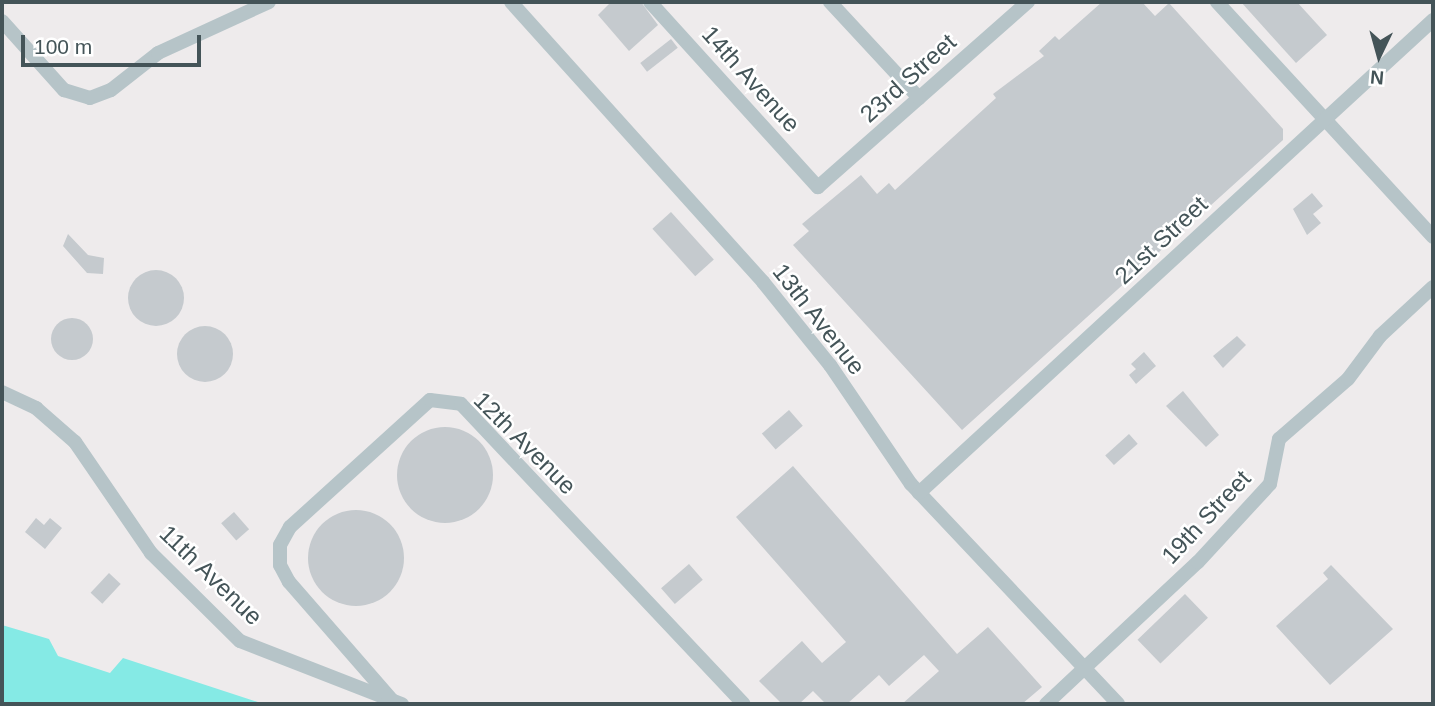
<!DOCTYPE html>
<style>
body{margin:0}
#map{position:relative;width:1435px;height:706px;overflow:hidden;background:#eeebec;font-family:Helvetica,sans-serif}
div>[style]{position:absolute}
.water>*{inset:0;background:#85eae5}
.building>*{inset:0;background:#c5cace;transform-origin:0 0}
.round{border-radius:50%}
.minor>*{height:14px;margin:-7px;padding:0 7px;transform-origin:7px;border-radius:7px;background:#b6c4c8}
span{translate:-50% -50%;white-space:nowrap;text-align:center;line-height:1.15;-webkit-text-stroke:5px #fff;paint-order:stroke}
.street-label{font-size:24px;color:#445458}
.frame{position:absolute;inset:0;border:4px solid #445458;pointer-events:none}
.north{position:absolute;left:1344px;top:21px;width:70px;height:70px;-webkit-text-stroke:5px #fff;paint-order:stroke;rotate:185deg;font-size:19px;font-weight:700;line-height:28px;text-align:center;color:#445458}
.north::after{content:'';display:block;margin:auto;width:24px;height:32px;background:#445458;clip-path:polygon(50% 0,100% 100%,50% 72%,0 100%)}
.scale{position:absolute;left:21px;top:35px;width:180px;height:32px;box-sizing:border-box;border:4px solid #445458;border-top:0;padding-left:9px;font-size:21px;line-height:24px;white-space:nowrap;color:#445458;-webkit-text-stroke:5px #fff;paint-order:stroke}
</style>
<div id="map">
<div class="water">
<div style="clip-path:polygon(2px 625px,49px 639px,58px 656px,110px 673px,123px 658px,264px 704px,2px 704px)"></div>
</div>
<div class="building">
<div style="clip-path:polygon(611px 2px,641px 2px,658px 25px,629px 51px,598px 15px)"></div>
<div style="clip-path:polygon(1102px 2px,1142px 2px,1155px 16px,1169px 3px,1283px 129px,1283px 140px,962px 430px,793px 245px,809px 231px,802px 224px,861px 175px,877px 194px,889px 183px,895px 190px,996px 98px,993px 94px,1044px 56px,1039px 51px,1055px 36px,1059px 40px)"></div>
<div style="clip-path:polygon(1241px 2px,1297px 2px,1327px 35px,1296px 63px)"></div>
<div style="left:671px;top:39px;width:11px;height:39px;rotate:52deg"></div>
<div style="clip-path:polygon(1312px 193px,1323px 206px,1313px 214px,1321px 223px,1307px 235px,1293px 209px)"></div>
<div style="left:671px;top:212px;width:64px;height:25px;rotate:48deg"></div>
<div style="clip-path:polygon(68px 234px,88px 255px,104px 258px,103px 274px,87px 273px,63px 246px)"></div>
<div class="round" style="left:128px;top:270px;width:56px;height:56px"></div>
<div class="round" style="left:51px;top:318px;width:42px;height:42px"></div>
<div class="round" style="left:177px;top:326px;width:56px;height:56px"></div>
<div style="clip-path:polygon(1237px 336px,1246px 345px,1223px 368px,1213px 356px)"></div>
<div style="clip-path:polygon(1144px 352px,1156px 366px,1136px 384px,1129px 375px,1136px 369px,1131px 364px)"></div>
<div style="clip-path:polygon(1183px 391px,1219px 435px,1206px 447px,1166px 406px)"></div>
<div style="left:789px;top:410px;width:21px;height:36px;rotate:49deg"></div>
<div class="round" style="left:397px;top:427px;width:96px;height:96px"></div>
<div style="left:1129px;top:434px;width:13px;height:32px;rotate:48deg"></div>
<div style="clip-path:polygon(793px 466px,957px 654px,988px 627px,1042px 687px,1022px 704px,902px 704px,939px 671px,924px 655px,889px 686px,879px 675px,847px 704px,826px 704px,813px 691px,799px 704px,782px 704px,759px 681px,802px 641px,822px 663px,846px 642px,736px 517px)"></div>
<div class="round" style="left:308px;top:510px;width:96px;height:96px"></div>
<div style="left:234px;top:512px;width:23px;height:17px;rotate:49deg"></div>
<div style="clip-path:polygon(36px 518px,44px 525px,50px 518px,62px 528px,45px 549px,25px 532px)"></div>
<div style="left:689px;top:564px;width:21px;height:37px;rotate:49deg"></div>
<div style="clip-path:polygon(1331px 565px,1393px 629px,1330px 685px,1276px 626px,1328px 579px,1323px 573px)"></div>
<div style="left:109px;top:573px;width:16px;height:27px;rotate:43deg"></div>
<div style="left:1185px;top:594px;width:33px;height:66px;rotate:46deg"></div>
</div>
<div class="minor">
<div style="left:511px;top:2px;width:377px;rotate:48deg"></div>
<div style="left:763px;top:282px;width:107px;rotate:51.1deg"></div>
<div style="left:830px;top:365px;width:144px;rotate:55.8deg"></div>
<div style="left:911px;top:484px;width:302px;rotate:46.7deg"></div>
<div style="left:650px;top:2px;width:250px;rotate:47.8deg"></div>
<div style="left:818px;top:187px;width:280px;rotate:-41.4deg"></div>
<div style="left:830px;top:2px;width:131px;rotate:47.2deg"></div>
<div style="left:1217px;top:2px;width:319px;rotate:47.4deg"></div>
<div style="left:2px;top:21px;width:93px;rotate:48.1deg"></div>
<div style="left:64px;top:90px;width:27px;rotate:17deg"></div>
<div style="left:90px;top:98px;width:22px;rotate:-21deg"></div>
<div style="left:111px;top:90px;width:60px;rotate:-38.2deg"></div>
<div style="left:158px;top:53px;width:122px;rotate:-24.7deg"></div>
<div style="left:2px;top:392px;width:38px;rotate:25deg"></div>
<div style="left:36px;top:408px;width:52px;rotate:41.1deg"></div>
<div style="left:75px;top:442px;width:135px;rotate:55.6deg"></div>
<div style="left:151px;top:553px;width:125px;rotate:44.7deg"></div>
<div style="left:240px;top:641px;width:174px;rotate:21.3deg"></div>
<div style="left:919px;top:493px;width:699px;rotate:-42.62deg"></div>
<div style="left:392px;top:700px;width:157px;rotate:-131.1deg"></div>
<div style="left:289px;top:582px;width:19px;rotate:-118deg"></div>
<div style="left:280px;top:565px;width:20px;rotate:-90deg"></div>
<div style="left:280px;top:545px;width:21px;rotate:-61deg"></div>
<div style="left:290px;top:527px;width:189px;rotate:-42.2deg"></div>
<div style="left:430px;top:400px;width:31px;rotate:7deg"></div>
<div style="left:461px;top:404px;width:412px;rotate:46.7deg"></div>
<div style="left:1046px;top:704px;width:208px;rotate:-43.1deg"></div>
<div style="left:1198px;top:562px;width:106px;rotate:-47.3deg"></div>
<div style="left:1270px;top:484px;width:46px;rotate:-78.7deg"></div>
<div style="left:1279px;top:439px;width:91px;rotate:-41deg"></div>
<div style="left:1348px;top:379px;width:54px;rotate:-53.3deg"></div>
<div style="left:1380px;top:336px;width:72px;rotate:-42.8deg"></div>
</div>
<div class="street-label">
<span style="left:908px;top:78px;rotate:-42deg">23rd Street</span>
<span style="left:751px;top:79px;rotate:48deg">14th Avenue</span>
<span style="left:1161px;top:240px;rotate:-43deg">21st Street</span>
<span style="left:819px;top:319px;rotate:52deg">13th Avenue</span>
<span style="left:525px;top:443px;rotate:45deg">12th Avenue</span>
<span style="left:1206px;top:517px;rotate:-47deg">19th Street</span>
<span style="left:211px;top:575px;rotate:44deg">11th Avenue</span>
</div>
<div class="frame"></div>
<div class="north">N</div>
<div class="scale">100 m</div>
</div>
